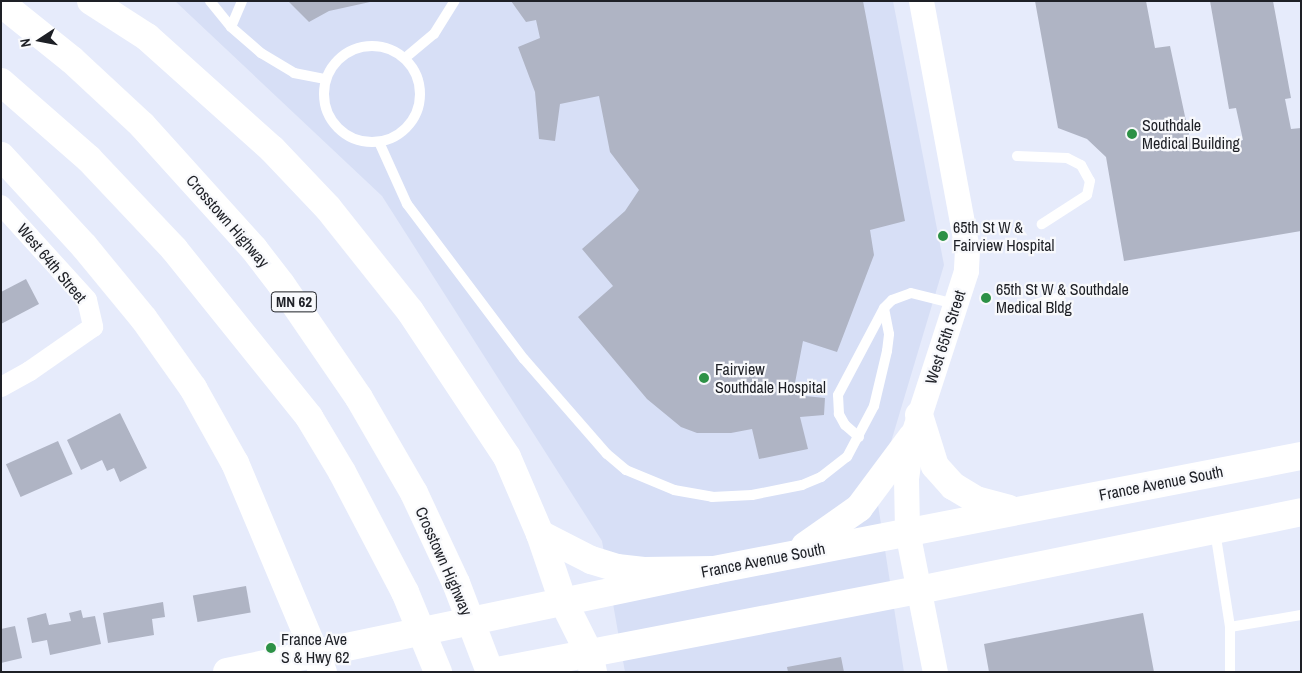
<!DOCTYPE html>
<style>
body{margin:0}
#map{position:relative;width:1302px;height:673px;overflow:hidden;background:#e6ebfb;font-family:"Archivo Narrow",sans-serif}
div>[style]{position:absolute}
.built>*{inset:0;background:#d7dff6}
.building>*{inset:0;background:#afb4c4;transform-origin:0 0}
.service>*{height:10px;margin:-5px;padding:0 5px;transform-origin:5px;border-radius:5px;background:#fff}
.service>.ring{margin:-5px;padding:0;box-sizing:content-box;background:none;border:10px solid #fff;border-radius:50%}
.minor>*{height:20px;margin:-10px;padding:0 10px;transform-origin:10px;border-radius:10px;background:#fff}
.tertiary>*{height:25px;margin:-12.5px;padding:0 12.5px;transform-origin:12.5px;border-radius:12.5px;background:#fff}
.secondary>*{height:28px;margin:-14px;padding:0 14px;transform-origin:14px;border-radius:14px;background:#fff}
.motorway>*{height:28px;margin:-14px;padding:0 14px;transform-origin:14px;border-radius:14px;background:#fff}
.dots>*{width:14px;height:14px;translate:-50% -50%;box-sizing:border-box;border:2px solid #f8f9fc;border-radius:50%}
span{translate:-50% -50%;white-space:nowrap;text-align:center;line-height:1.15;-webkit-text-stroke:4.5px #f8f9fc;paint-order:stroke}
.shield-label span{padding:1px 4px;background:#f8f9fc;border:1px solid;border-radius:4px;-webkit-text-stroke-width:0}
.shield-label{font-size:15px;color:#1e2026;font-weight:700}
.poi-label{font-size:16px;color:#1e2026}
.left{translate:0 -50%;text-align:left}
.street-label{font-size:16px;color:#1e2026}
.frame{position:absolute;inset:0;border:2px solid #1e2026;pointer-events:none}
.north{position:absolute;left:15px;top:15px;width:50px;height:50px;-webkit-text-stroke:4px #f8f9fc;paint-order:stroke;rotate:259deg;font-size:14px;font-weight:700;line-height:20px;text-align:center;color:#1e2026}
.north::after{content:'';display:block;margin:auto;width:18px;height:22px;background:#1e2026;clip-path:polygon(50% 0,100% 100%,50% 72%,0 100%)}
</style>
<div id="map">
<div class="built">
<div style="clip-path:polygon(175px 1px,893px 1px,944px 265px,876px 492px,904px 672px,625px 672px,602px 541px,382px 196px)"></div>
</div>
<div class="building">
<div style="clip-path:polygon(288px 1px,370px 1px,370px 2px,329px 11px,309px 22px)"></div>
<div style="clip-path:polygon(511px 1px,863px 1px,905px 221px,870px 230px,874px 255px,837px 352px,803px 341px,794px 388px,795px 395px,825px 398px,824px 415px,800px 417px,808px 449px,759px 459px,752px 429px,731px 433px,697px 433px,681px 427px,647px 399px,578px 317px,613px 286px,582px 249px,625px 211px,639px 190px,610px 152px,599px 96px,560px 104px,555px 141px,539px 139px,535px 92px,518px 47px,540px 38px,536px 20px,526px 22px)"></div>
<div style="clip-path:polygon(1035px 1px,1146px 1px,1155px 48px,1170px 46px,1192px 149px,1243px 140px,1236px 108px,1229px 109px,1210px 1px,1273px 1px,1291px 98px,1285px 99px,1291px 129px,1301px 128px,1301px 231px,1124px 261px,1106px 157px,1087px 139px,1058px 128px)"></div>
<div style="clip-path:polygon(26px 279px,39px 304px,1px 324px,1px 292px)"></div>
<div style="clip-path:polygon(120px 413px,147px 468px,120px 482px,114px 468px,107px 471px,102px 460px,81px 470px,67px 440px)"></div>
<div style="left:58px;top:441px;width:36px;height:57px;rotate:66deg"></div>
<div style="left:246px;top:586px;width:27px;height:54px;rotate:80deg"></div>
<div style="clip-path:polygon(163px 602px,165px 617px,152px 619px,154px 635px,108px 643px,103px 613px)"></div>
<div style="clip-path:polygon(81px 610px,83px 618px,95px 616px,101px 644px,50px 655px,47px 640px,32px 643px,27px 618px,46px 613px,49px 625px,71px 621px,69px 613px)"></div>
<div style="clip-path:polygon(1143px 613px,1154px 672px,989px 672px,984px 644px)"></div>
<div style="clip-path:polygon(15px 626px,22px 658px,1px 663px,1px 629px)"></div>
<div style="clip-path:polygon(841px 657px,844px 672px,788px 672px,787px 667px)"></div>
</div>
<div class="service">
<div style="left:210px;top:1px;width:33px;rotate:51deg"></div>
<div style="left:231px;top:27px;width:40px;rotate:41deg"></div>
<div style="left:261px;top:53px;width:39px;rotate:31deg"></div>
<div style="left:294px;top:73px;width:32px;rotate:11deg"></div>
<div style="left:231px;top:27px;width:28px;rotate:-67deg"></div>
<div class="ring" style="left:324px;top:46px;width:86px;height:86px"></div>
<div style="left:405px;top:58px;width:38px;rotate:-40deg"></div>
<div style="left:434px;top:34px;width:39px;rotate:-58deg"></div>
<div style="left:379px;top:142px;width:68px;rotate:65.7deg"></div>
<div style="left:407px;top:204px;width:194px;rotate:53deg"></div>
<div style="left:524px;top:359px;width:126px;rotate:48.9deg"></div>
<div style="left:607px;top:454px;width:25px;rotate:40deg"></div>
<div style="left:626px;top:470px;width:52px;rotate:22.6deg"></div>
<div style="left:674px;top:490px;width:39px;rotate:10deg"></div>
<div style="left:712px;top:497px;width:40px;rotate:-2.9deg"></div>
<div style="left:752px;top:495px;width:51px;rotate:-11.3deg"></div>
<div style="left:802px;top:485px;width:21px;rotate:-23deg"></div>
<div style="left:821px;top:477px;width:33px;rotate:-38deg"></div>
<div style="left:847px;top:457px;width:58px;rotate:-62.1deg"></div>
<div style="left:874px;top:406px;width:57px;rotate:-76.7deg"></div>
<div style="left:887px;top:351px;width:17px;rotate:-83deg"></div>
<div style="left:889px;top:334px;width:26px;rotate:-101deg"></div>
<div style="left:884px;top:308px;width:11px;rotate:-45deg"></div>
<div style="left:892px;top:300px;width:20px;rotate:-20deg"></div>
<div style="left:911px;top:293px;width:45px;rotate:14deg"></div>
<div style="left:1017px;top:156px;width:50px;rotate:2.3deg"></div>
<div style="left:1067px;top:158px;width:16px;rotate:27deg"></div>
<div style="left:1081px;top:165px;width:18px;rotate:61deg"></div>
<div style="left:1090px;top:181px;width:14px;rotate:102deg"></div>
<div style="left:1087px;top:195px;width:54px;rotate:147.2deg"></div>
<div style="left:1032px;top:305px;width:29px;rotate:-16deg"></div>
<div style="left:859px;top:437px;width:18px;rotate:-139deg"></div>
<div style="left:845px;top:425px;width:13px;rotate:-119deg"></div>
<div style="left:839px;top:414px;width:19px;rotate:-93deg"></div>
<div style="left:838px;top:395px;width:98px;rotate:-62.1deg"></div>
<div style="left:1215px;top:531px;width:97px;rotate:81.1deg"></div>
<div style="left:1230px;top:627px;width:72px;rotate:-9.6deg"></div>
<div style="left:1230px;top:627px;width:45px;rotate:90deg"></div>
</div>
<div class="minor">
<div style="left:1px;top:205px;width:128px;rotate:47.8deg"></div>
<div style="left:87px;top:300px;width:28px;rotate:77deg"></div>
<div style="left:93px;top:327px;width:77px;rotate:145.1deg"></div>
<div style="left:30px;top:371px;width:33px;rotate:151deg"></div>
</div>
<div class="tertiary">
<div style="left:921px;top:1px;width:252px;rotate:79.5deg"></div>
<div style="left:967px;top:249px;width:22px;rotate:93deg"></div>
<div style="left:966px;top:271px;width:175px;rotate:108deg"></div>
<div style="left:912px;top:437px;width:41px;rotate:98.3deg"></div>
<div style="left:906px;top:478px;width:53px;rotate:88.9deg"></div>
<div style="left:907px;top:531px;width:144px;rotate:78.8deg"></div>
</div>
<div class="secondary">
<div style="left:919px;top:415px;width:53px;rotate:72.6deg"></div>
<div style="left:935px;top:466px;width:27px;rotate:48deg"></div>
<div style="left:953px;top:486px;width:27px;rotate:31deg"></div>
<div style="left:976px;top:500px;width:34px;rotate:15deg"></div>
<div style="left:805px;top:546px;width:66px;rotate:-35.1deg"></div>
<div style="left:859px;top:508px;width:89px;rotate:-53.3deg"></div>
<div style="left:227px;top:672px;width:498px;rotate:-11.8deg"></div>
<div style="left:714px;top:570px;width:598px;rotate:-10.99deg"></div>
<div style="left:492px;top:672px;width:435px;rotate:-10.9deg"></div>
<div style="left:919px;top:590px;width:390px;rotate:-11.5deg"></div>
</div>
<div class="motorway">
<div style="left:91px;top:1px;width:67px;rotate:32.7deg"></div>
<div style="left:147px;top:37px;width:168px;rotate:41.9deg"></div>
<div style="left:272px;top:149px;width:81px;rotate:46.5deg"></div>
<div style="left:328px;top:208px;width:132px;rotate:51.5deg"></div>
<div style="left:410px;top:311px;width:175px;rotate:56.4deg"></div>
<div style="left:507px;top:457px;width:84px;rotate:66.8deg"></div>
<div style="left:540px;top:534px;width:71px;rotate:71.1deg"></div>
<div style="left:563px;top:601px;width:58px;rotate:63.4deg"></div>
<div style="left:589px;top:653px;width:19px;rotate:78deg"></div>
<div style="left:1px;top:3px;width:91px;rotate:38.8deg"></div>
<div style="left:72px;top:60px;width:96px;rotate:42.9deg"></div>
<div style="left:142px;top:125px;width:167px;rotate:47.9deg"></div>
<div style="left:254px;top:249px;width:44px;rotate:52.4deg"></div>
<div style="left:281px;top:284px;width:138px;rotate:55.6deg"></div>
<div style="left:359px;top:398px;width:110px;rotate:59.9deg"></div>
<div style="left:414px;top:493px;width:99px;rotate:65deg"></div>
<div style="left:456px;top:583px;width:95px;rotate:69.1deg"></div>
<div style="left:1px;top:82px;width:117px;rotate:41.2deg"></div>
<div style="left:89px;top:159px;width:124px;rotate:46.6deg"></div>
<div style="left:174px;top:249px;width:216px;rotate:51.2deg"></div>
<div style="left:309px;top:417px;width:64px;rotate:59deg"></div>
<div style="left:342px;top:472px;width:136px;rotate:62.3deg"></div>
<div style="left:405px;top:592px;width:87px;rotate:67.6deg"></div>
<div style="left:1px;top:156px;width:122px;rotate:47.3deg"></div>
<div style="left:84px;top:246px;width:94px;rotate:50.6deg"></div>
<div style="left:144px;top:319px;width:85px;rotate:54.6deg"></div>
<div style="left:193px;top:388px;width:86px;rotate:60.8deg"></div>
<div style="left:235px;top:463px;width:227px;rotate:67.2deg"></div>
<div style="left:540px;top:534px;width:57px;rotate:27deg"></div>
<div style="left:591px;top:560px;width:27px;rotate:17deg"></div>
<div style="left:617px;top:568px;width:27px;rotate:6deg"></div>
<div style="left:644px;top:571px;width:70px;rotate:-0.8deg"></div>
</div>
<div class="dots">
<div style="left:1132px;top:134px;background:#2d9146"></div>
<div style="left:943px;top:236px;background:#2d9146"></div>
<div style="left:986px;top:298px;background:#2d9146"></div>
<div style="left:704px;top:378px;background:#2d9146"></div>
<div style="left:271px;top:648px;background:#2d9146"></div>
</div>
<div class="shield-label">
<span style="left:294px;top:302px">MN 62</span>
</div>
<div class="poi-label">
<span class="left" style="left:1142px;top:134px">Southdale<br>Medical Building</span>
<span class="left" style="left:953px;top:236px">65th St W &amp;<br>Fairview Hospital</span>
<span class="left" style="left:996px;top:298px">65th St W &amp; Southdale<br>Medical Bldg</span>
<span class="left" style="left:715px;top:378px">Fairview<br>Southdale Hospital</span>
<span class="left" style="left:281px;top:648px">France Ave<br>S &amp; Hwy 62</span>
</div>
<div class="street-label">
<span style="left:228px;top:221px;rotate:49deg">Crosstown Highway</span>
<span style="left:52px;top:263px;rotate:50deg">West 64th Street</span>
<span style="left:945px;top:337px;rotate:-72deg">West 65th Street</span>
<span style="left:1161px;top:483px;rotate:-11deg">France Avenue South</span>
<span style="left:763px;top:560px;rotate:-11deg">France Avenue South</span>
<span style="left:444px;top:561px;rotate:66deg">Crosstown Highway</span>
</div>
<div class="frame"></div>
<div class="north">N</div>
</div>
